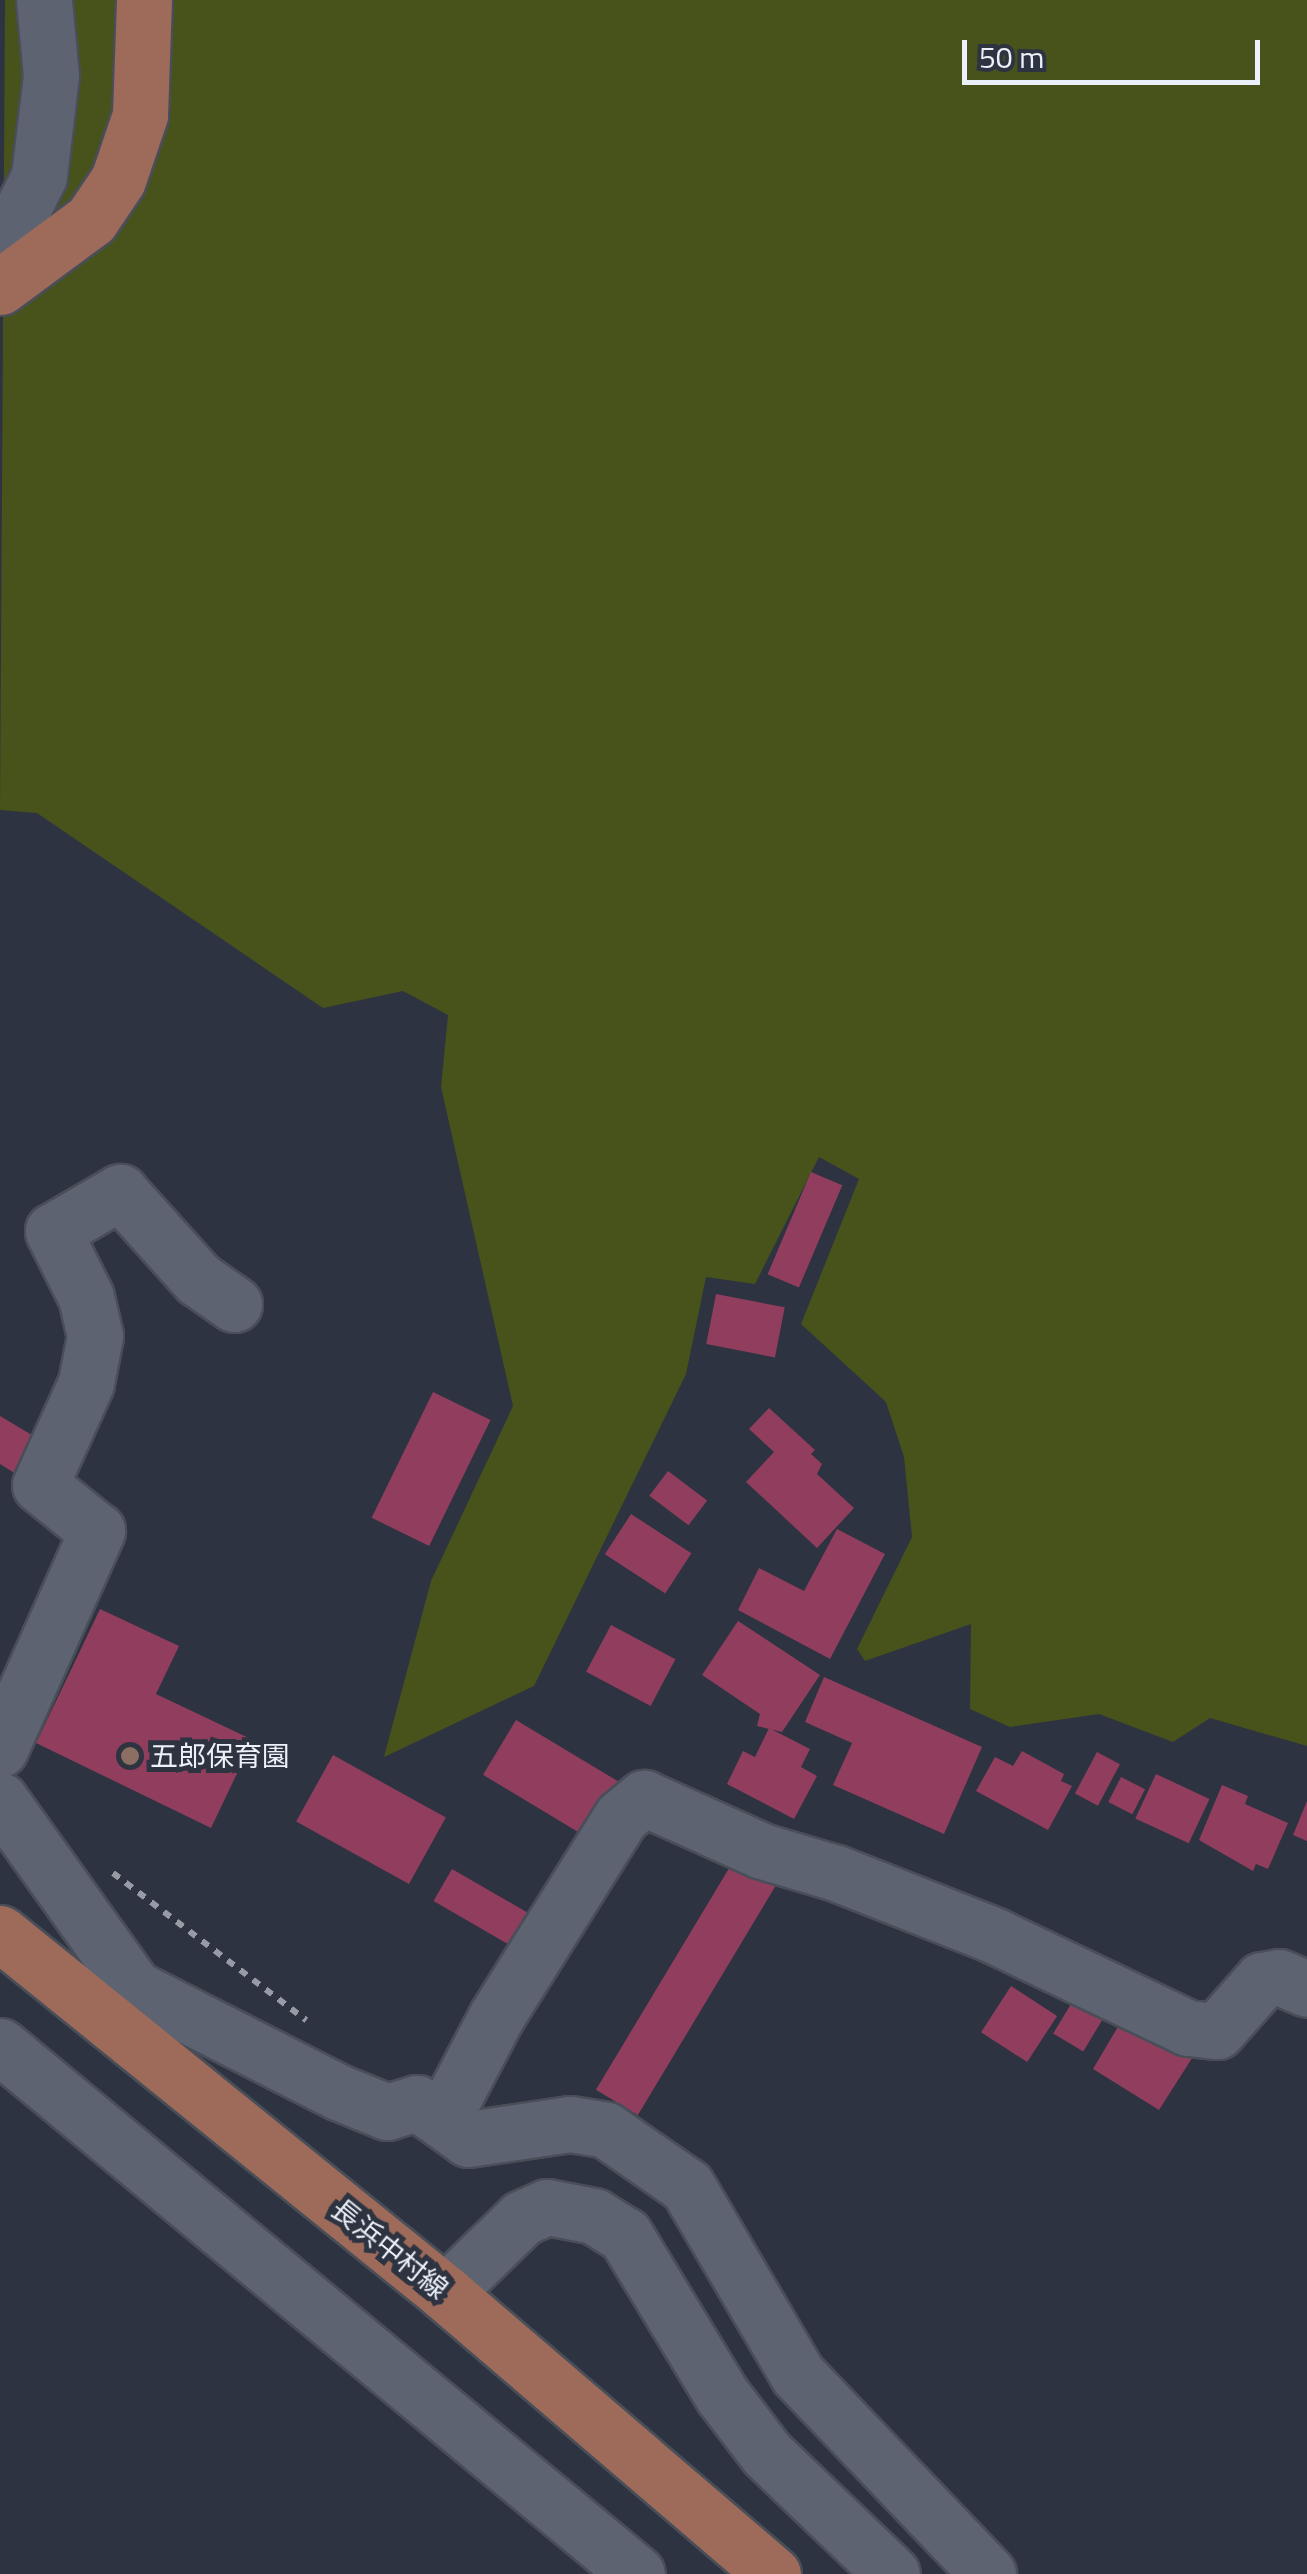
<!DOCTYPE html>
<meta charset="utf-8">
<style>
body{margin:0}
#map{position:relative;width:1307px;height:2574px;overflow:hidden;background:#2d3340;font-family:"Titillium Web","Noto Sans JP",sans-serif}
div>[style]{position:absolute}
.green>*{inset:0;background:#47531a}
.building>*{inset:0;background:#913d5e;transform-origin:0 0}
.path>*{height:6px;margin-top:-3px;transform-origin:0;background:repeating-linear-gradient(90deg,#969ba5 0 8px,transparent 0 16px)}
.roads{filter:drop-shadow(2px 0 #494e58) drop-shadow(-2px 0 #494e58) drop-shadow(0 2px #494e58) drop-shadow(0 -2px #494e58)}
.minor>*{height:55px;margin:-27.5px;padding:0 27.5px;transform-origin:27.5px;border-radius:27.5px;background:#5d6371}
.major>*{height:55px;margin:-27.5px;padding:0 27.5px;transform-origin:27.5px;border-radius:27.5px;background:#9e6b5a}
.dots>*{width:28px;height:28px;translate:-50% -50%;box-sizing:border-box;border:5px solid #2d3340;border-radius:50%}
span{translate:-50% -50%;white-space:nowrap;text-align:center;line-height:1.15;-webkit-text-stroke:10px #2d3340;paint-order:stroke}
.poi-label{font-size:28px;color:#ecf0f8}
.left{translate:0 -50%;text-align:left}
.street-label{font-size:28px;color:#ecf0f8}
.scale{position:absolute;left:962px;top:40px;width:298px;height:45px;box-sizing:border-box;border:5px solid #ecf0f8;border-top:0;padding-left:12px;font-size:30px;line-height:35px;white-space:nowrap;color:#ecf0f8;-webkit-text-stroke:8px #2d3340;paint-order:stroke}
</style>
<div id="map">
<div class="green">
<div style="clip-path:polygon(5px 0,1307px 0,1307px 1746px,1210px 1718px,1173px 1742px,1099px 1714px,1010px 1727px,970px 1709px,971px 1624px,865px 1661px,857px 1649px,912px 1537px,904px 1457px,886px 1402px,801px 1324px,859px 1179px,819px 1157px,755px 1284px,706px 1277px,686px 1374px,534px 1686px,384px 1757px,431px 1581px,513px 1406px,441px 1087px,448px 1015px,403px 991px,323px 1008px,37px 813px,0 810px)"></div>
</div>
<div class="building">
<div style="left:811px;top:1172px;width:34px;height:111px;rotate:23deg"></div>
<div style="left:716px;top:1294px;width:70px;height:51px;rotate:11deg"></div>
<div style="left:433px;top:1392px;width:64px;height:140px;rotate:26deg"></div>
<div style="clip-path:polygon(769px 1408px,815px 1450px,811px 1454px,822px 1464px,817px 1474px,854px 1508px,817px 1548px,746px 1482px,774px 1452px,749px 1429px)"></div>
<div style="clip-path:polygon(0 1416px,42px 1441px,21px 1477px,0 1464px)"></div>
<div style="left:668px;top:1471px;width:49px;height:31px;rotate:37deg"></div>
<div style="left:631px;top:1514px;width:72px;height:48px;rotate:33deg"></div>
<div style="clip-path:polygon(837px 1529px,885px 1554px,830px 1659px,738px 1610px,759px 1568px,804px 1591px)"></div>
<div style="clip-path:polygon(100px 1609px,179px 1646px,156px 1694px,253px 1740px,211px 1828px,36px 1743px)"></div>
<div style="clip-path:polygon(738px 1621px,820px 1675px,782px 1732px,757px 1726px,760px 1714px,702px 1675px)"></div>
<div style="left:611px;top:1625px;width:73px;height:53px;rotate:28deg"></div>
<div style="clip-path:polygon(824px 1677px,982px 1747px,944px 1834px,833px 1785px,852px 1743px,805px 1722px)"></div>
<div style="left:516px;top:1720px;width:119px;height:64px;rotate:31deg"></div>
<div style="clip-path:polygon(769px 1728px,810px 1749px,801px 1767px,817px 1776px,794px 1819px,727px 1784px,743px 1751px,755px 1757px)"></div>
<div style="clip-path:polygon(1022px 1751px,1064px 1774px,1061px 1781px,1072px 1786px,1048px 1830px,976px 1791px,995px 1757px,1013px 1766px)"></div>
<div style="left:1097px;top:1752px;width:26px;height:47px;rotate:28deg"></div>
<div style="left:333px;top:1755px;width:129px;height:76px;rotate:29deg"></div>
<div style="left:1156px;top:1774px;width:59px;height:49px;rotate:25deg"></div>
<div style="left:1121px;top:1777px;width:27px;height:28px;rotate:27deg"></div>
<div style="clip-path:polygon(1222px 1785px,1248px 1796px,1245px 1804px,1288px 1823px,1268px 1869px,1256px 1864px,1253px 1871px,1199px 1840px)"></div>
<div style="clip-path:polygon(1307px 1801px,1307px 1841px,1293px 1835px)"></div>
<div style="left:737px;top:1855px;width:49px;height:274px;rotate:31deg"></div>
<div style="left:452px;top:1869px;width:97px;height:37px;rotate:30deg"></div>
<div style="left:1011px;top:1986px;width:55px;height:55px;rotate:33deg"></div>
<div style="left:1080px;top:1989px;width:35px;height:52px;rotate:31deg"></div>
<div style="clip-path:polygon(1136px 2019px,1194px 2055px,1159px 2110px,1093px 2069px,1119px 2025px,1129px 2030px)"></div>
</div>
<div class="path">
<div style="left:113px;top:1873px;width:243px;rotate:37.3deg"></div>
</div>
<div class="roads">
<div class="minor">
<div style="left:0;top:254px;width:87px;rotate:-63.4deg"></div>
<div style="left:39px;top:176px;width:101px;rotate:-83.2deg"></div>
<div style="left:51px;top:76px;width:76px;rotate:-95.3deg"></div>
<div style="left:0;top:1749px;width:239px;rotate:-66deg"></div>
<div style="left:97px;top:1531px;width:73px;rotate:-141.1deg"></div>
<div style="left:40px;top:1485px;width:112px;rotate:-65.7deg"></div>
<div style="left:86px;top:1383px;width:48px;rotate:-79.2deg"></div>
<div style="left:95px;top:1336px;width:40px;rotate:-103deg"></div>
<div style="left:86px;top:1297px;width:74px;rotate:-116.6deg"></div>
<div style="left:53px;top:1231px;width:78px;rotate:-30.2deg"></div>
<div style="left:120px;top:1192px;width:117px;rotate:48.1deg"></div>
<div style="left:198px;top:1279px;width:44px;rotate:34.8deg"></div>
<div style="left:0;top:1800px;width:231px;rotate:54.5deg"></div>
<div style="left:110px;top:2019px;width:39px;rotate:-52deg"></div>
<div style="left:134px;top:1988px;width:229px;rotate:27deg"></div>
<div style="left:338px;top:2092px;width:53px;rotate:22.2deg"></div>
<div style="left:387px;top:2112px;width:31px;rotate:-17deg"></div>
<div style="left:417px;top:2103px;width:30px;rotate:34deg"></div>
<div style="left:442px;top:2120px;width:116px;rotate:-62.3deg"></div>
<div style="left:496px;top:2017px;width:236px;rotate:-58deg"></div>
<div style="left:621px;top:1817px;width:30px;rotate:-40deg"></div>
<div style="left:644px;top:1798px;width:129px;rotate:24.2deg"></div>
<div style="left:762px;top:1851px;width:77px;rotate:16.6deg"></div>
<div style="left:836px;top:1873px;width:169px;rotate:21.5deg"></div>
<div style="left:993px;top:1935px;width:216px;rotate:25.5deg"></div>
<div style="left:1188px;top:2028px;width:29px;rotate:6deg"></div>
<div style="left:1217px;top:2031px;width:68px;rotate:-48.6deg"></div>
<div style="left:1262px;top:1980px;width:17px;rotate:-10deg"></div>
<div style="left:1279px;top:1977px;width:30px;rotate:23deg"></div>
<div style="left:0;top:2046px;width:827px;rotate:39.65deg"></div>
<div style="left:442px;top:2120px;width:32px;rotate:36deg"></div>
<div style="left:468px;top:2139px;width:103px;rotate:-8.4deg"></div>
<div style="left:570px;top:2124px;width:36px;rotate:9deg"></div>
<div style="left:606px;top:2130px;width:98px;rotate:34.7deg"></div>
<div style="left:687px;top:2186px;width:219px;rotate:59.6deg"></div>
<div style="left:798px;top:2375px;width:275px;rotate:46.3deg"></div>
<div style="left:445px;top:2293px;width:107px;rotate:-44.2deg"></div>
<div style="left:522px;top:2218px;width:27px;rotate:-24deg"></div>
<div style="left:547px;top:2207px;width:48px;rotate:10.8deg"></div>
<div style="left:594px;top:2216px;width:36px;rotate:32deg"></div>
<div style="left:625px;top:2235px;width:187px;rotate:58.8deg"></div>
<div style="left:722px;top:2395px;width:74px;rotate:52.7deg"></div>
<div style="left:767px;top:2454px;width:173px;rotate:43.8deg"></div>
</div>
<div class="major">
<div style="left:0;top:287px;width:113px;rotate:-36.4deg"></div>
<div style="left:91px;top:220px;width:48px;rotate:-56deg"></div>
<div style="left:118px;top:180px;width:69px;rotate:-71.3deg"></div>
<div style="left:140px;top:115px;width:115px;rotate:-88deg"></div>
<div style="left:0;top:1933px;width:572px;rotate:38.97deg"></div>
<div style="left:445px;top:2293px;width:432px;rotate:40.6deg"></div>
</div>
</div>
<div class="dots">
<div style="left:130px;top:1756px;background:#8d6e63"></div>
</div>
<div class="poi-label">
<span class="left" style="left:150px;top:1756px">五郎保育園</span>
</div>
<div class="street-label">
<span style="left:390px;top:2249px;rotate:39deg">長浜中村線</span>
</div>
<div class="scale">50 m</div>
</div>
